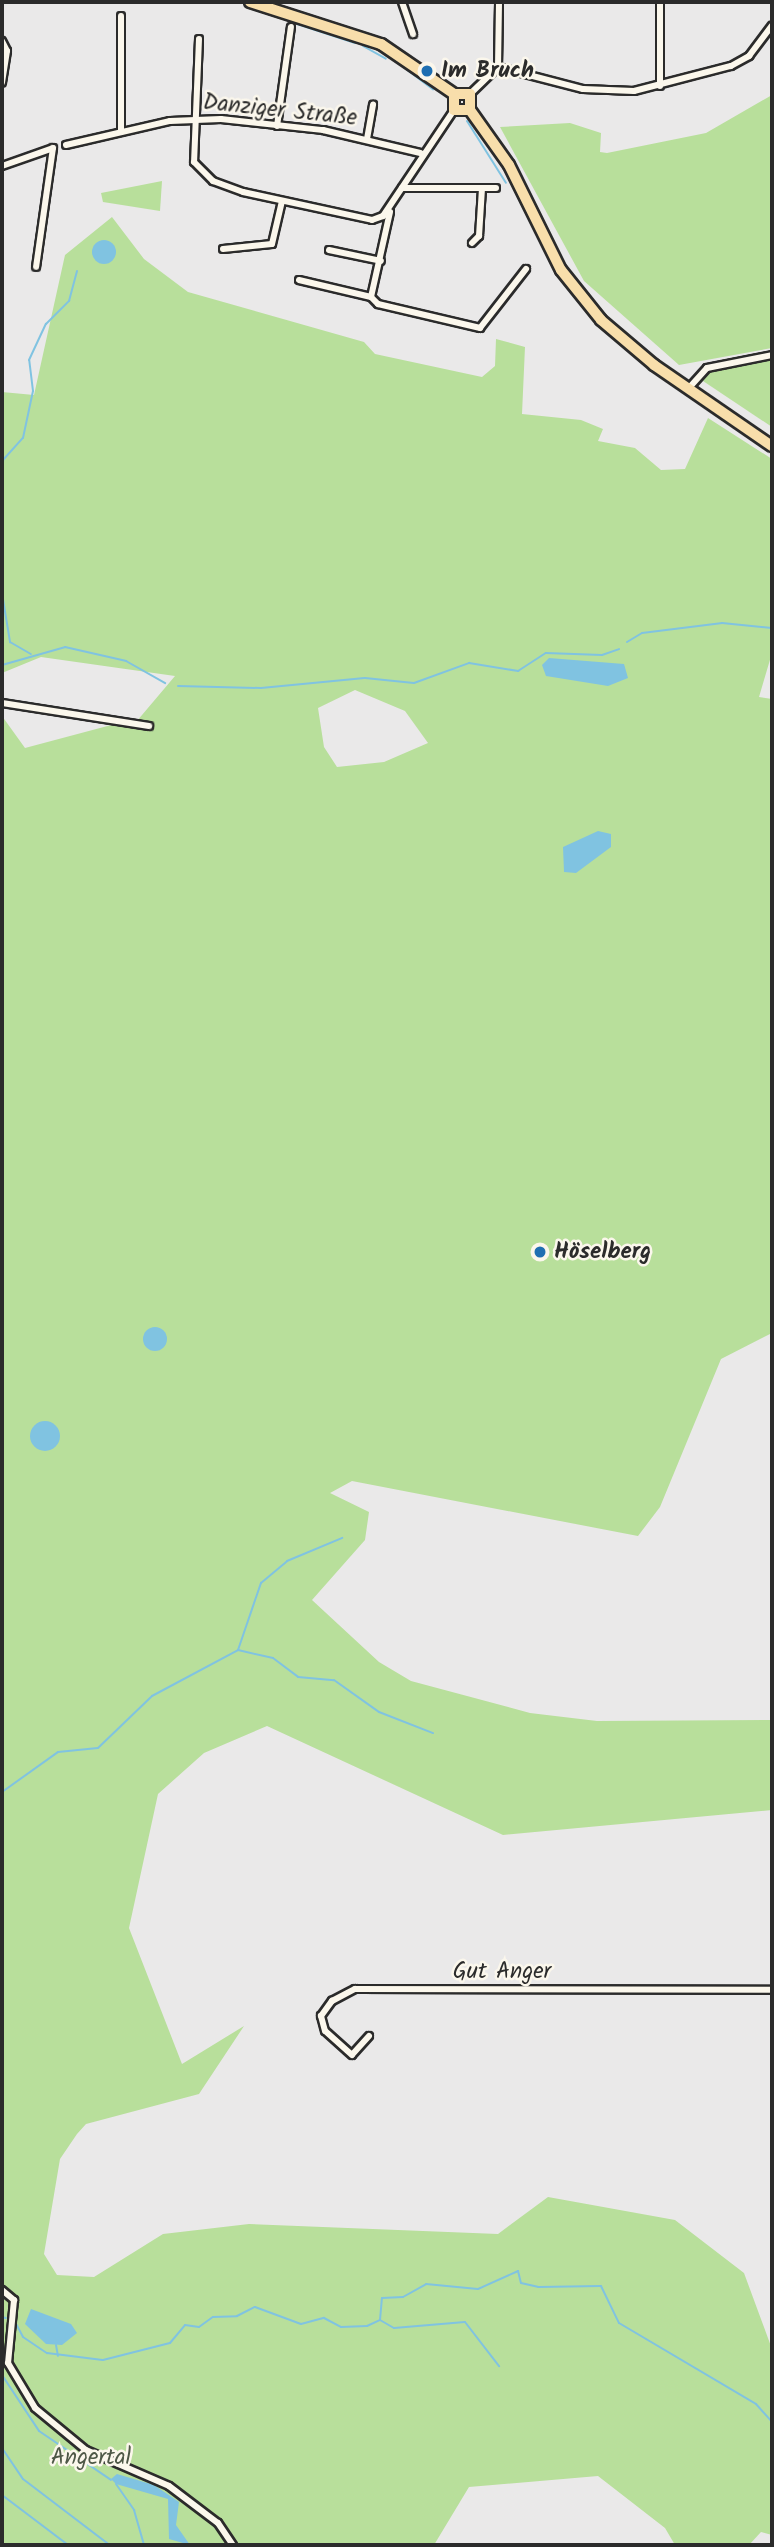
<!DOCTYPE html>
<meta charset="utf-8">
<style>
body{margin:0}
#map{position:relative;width:774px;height:2547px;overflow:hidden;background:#eae9e9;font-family:Kalam,sans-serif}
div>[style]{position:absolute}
.green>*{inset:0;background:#b8df9b}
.water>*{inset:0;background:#80c3e1}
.round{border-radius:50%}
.stream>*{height:2px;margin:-1px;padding:0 1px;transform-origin:1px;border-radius:1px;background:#80c3e1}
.roads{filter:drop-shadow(2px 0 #2b2b2b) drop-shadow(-2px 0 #2b2b2b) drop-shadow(0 2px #2b2b2b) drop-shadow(0 -2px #2b2b2b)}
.minor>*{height:6px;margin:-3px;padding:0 3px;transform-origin:3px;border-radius:3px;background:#fbf7ec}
.primary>*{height:10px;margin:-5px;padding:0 5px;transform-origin:5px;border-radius:5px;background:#f8deab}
.dots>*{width:19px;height:19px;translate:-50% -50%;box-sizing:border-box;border:4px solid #fbf7ec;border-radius:50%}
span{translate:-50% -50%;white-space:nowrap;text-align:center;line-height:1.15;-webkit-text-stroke:5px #fbf7ec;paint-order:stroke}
.poi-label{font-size:23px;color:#2b2b2b;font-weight:700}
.left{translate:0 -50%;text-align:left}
.street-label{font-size:23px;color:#2b2b2b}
.park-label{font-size:23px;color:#4e5847}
.frame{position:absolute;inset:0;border:4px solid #2b2b2b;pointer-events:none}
</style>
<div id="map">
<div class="green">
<div style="clip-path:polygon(772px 95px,772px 348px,679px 365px,584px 281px,500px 127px,570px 123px,601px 133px,600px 152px,607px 153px,706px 133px)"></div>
<div style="clip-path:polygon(162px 181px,160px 211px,103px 202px,101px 193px)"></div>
<div style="clip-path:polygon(evenodd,112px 217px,144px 259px,188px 292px,364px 342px,375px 354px,482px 377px,495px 366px,496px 339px,525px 347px,522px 414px,581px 420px,603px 429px,598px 441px,635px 448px,661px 470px,685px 469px,708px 418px,772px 459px,772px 653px,759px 697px,772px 699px,772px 1333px,721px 1359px,660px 1507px,638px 1536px,352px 1481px,330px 1493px,369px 1512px,365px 1540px,312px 1600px,379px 1662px,411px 1681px,530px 1713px,597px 1721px,772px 1720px,772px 1810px,503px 1835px,267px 1726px,204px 1753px,158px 1794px,129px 1928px,182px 2064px,244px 2026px,199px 2094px,86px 2124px,77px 2134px,60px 2159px,44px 2254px,57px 2275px,94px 2277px,163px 2234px,249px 2224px,498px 2234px,548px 2197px,675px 2220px,744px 2273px,772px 2349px,772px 2535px,761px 2532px,749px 2545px,675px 2545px,665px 2528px,598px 2476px,469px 2487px,434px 2545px,2px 2545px,2px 716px,25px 748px,115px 724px,131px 728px,175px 676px,41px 657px,2px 673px,2px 392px,34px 395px,65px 255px,112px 217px,355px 690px,405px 711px,428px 743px,384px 762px,337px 767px,324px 747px,318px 708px,355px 690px)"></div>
<div style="clip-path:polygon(772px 360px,772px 427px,703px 381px,708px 371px)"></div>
</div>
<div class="water">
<div class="round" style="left:92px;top:240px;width:24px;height:24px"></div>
<div style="clip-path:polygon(549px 658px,624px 664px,628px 678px,608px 686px,546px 676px,542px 665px)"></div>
<div style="clip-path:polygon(598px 831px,611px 834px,611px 847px,576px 873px,564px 872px,563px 847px)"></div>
<div class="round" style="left:143px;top:1327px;width:24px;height:24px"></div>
<div class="round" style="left:30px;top:1421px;width:30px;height:30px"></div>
<div style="clip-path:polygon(31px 2309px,71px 2324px,77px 2333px,62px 2345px,46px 2344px,25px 2324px)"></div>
<div style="clip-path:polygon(117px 2474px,154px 2485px,179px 2502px,176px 2525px,190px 2545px,169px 2539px,168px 2499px,116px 2484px,111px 2479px)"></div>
</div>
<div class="stream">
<div style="left:297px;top:24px;width:61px;rotate:18.1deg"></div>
<div style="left:363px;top:46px;width:26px;rotate:29deg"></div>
<div style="left:402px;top:66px;width:39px;rotate:37deg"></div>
<div style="left:467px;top:121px;width:73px;rotate:57.8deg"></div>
<div style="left:2px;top:492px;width:32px;rotate:-88deg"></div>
<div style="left:3px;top:460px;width:30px;rotate:-48deg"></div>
<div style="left:23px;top:438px;width:48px;rotate:-78deg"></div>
<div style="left:33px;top:391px;width:31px;rotate:-97deg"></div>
<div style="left:29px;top:360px;width:40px;rotate:-65deg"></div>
<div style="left:46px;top:324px;width:33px;rotate:-45deg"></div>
<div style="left:69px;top:301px;width:31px;rotate:-75deg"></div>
<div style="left:2px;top:593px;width:50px;rotate:80.7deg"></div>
<div style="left:10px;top:642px;width:24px;rotate:30deg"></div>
<div style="left:627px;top:642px;width:17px;rotate:-31deg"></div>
<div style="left:642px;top:633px;width:81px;rotate:-7.1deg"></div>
<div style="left:722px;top:623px;width:50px;rotate:5.7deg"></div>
<div style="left:2px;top:665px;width:66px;rotate:-15.9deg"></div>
<div style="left:65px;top:647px;width:63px;rotate:12.9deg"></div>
<div style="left:126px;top:661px;width:45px;rotate:29.4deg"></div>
<div style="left:178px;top:686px;width:83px;rotate:1.4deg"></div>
<div style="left:261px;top:688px;width:104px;rotate:-5.5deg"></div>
<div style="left:365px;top:678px;width:49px;rotate:5.8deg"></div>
<div style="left:414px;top:683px;width:59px;rotate:-20deg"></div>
<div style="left:469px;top:663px;width:50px;rotate:9.3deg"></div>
<div style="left:518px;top:671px;width:33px;rotate:-33deg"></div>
<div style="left:546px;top:653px;width:56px;rotate:2deg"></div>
<div style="left:602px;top:655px;width:18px;rotate:-19deg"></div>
<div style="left:238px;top:1650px;width:71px;rotate:-71.1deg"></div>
<div style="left:261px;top:1583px;width:34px;rotate:-40deg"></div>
<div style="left:287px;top:1561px;width:60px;rotate:-22.7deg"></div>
<div style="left:2px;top:1792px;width:69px;rotate:-35.5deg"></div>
<div style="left:58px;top:1752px;width:40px;rotate:-5.7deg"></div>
<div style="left:98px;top:1748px;width:75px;rotate:-43.9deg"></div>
<div style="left:152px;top:1696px;width:98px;rotate:-28.1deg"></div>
<div style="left:238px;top:1650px;width:36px;rotate:13deg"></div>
<div style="left:273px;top:1658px;width:31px;rotate:37deg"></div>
<div style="left:298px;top:1677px;width:36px;rotate:5deg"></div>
<div style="left:334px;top:1680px;width:55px;rotate:35.4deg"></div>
<div style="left:379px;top:1712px;width:58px;rotate:21.3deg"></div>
<div style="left:2px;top:2317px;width:4px;rotate:14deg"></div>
<div style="left:14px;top:2320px;width:19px;rotate:62deg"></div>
<div style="left:23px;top:2337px;width:29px;rotate:34deg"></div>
<div style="left:47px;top:2353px;width:56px;rotate:7.1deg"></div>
<div style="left:103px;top:2360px;width:69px;rotate:-14.2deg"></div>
<div style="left:170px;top:2343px;width:23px;rotate:-50deg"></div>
<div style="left:185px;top:2325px;width:14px;rotate:8deg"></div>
<div style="left:199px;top:2327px;width:17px;rotate:-36deg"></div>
<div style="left:213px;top:2317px;width:24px;rotate:-2deg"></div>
<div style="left:237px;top:2316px;width:20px;rotate:-27deg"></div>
<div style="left:255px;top:2307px;width:49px;rotate:20.3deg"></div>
<div style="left:301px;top:2324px;width:24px;rotate:-15deg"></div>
<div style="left:324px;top:2318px;width:19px;rotate:28deg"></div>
<div style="left:341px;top:2327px;width:26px;rotate:-2deg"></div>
<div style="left:367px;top:2326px;width:14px;rotate:-25deg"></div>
<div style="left:380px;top:2320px;width:22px;rotate:-85deg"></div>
<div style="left:382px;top:2298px;width:21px;rotate:-3deg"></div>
<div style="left:403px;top:2297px;width:26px;rotate:-29deg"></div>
<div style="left:426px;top:2284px;width:52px;rotate:5.5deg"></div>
<div style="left:478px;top:2289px;width:44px;rotate:-24.2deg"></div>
<div style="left:518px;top:2271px;width:12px;rotate:76deg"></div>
<div style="left:521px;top:2283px;width:17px;rotate:13deg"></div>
<div style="left:538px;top:2287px;width:63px;rotate:-0.9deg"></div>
<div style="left:601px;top:2286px;width:41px;rotate:64.1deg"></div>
<div style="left:619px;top:2323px;width:159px;rotate:30.6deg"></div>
<div style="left:756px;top:2404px;width:24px;rotate:48deg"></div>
<div style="left:380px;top:2320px;width:16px;rotate:30deg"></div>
<div style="left:394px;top:2328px;width:71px;rotate:-4.8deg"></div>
<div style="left:465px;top:2322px;width:56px;rotate:52.3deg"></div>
<div style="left:56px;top:2345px;width:11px;rotate:80deg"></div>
<div style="left:2px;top:2375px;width:67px;rotate:56.5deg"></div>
<div style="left:39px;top:2431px;width:87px;rotate:34.2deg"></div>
<div style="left:2px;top:2448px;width:37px;rotate:56deg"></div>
<div style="left:23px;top:2479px;width:106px;rotate:37.3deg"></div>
<div style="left:116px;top:2484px;width:32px;rotate:55deg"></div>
<div style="left:134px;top:2510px;width:36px;rotate:74deg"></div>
<div style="left:2px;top:2495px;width:83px;rotate:37.1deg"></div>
</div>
<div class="roads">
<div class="minor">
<div style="left:402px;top:2px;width:34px;rotate:71deg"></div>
<div style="left:199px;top:39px;width:123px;rotate:92.3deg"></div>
<div style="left:194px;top:162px;width:27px;rotate:45deg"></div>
<div style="left:213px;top:181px;width:32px;rotate:20deg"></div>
<div style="left:243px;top:192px;width:132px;rotate:12.2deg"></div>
<div style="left:372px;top:220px;width:12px;rotate:-20deg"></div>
<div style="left:383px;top:216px;width:128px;rotate:-56.2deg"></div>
<div style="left:2px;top:41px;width:11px;rotate:63deg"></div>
<div style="left:7px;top:51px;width:32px;rotate:99deg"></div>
<div style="left:498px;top:67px;width:88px;rotate:14.5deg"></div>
<div style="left:583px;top:89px;width:51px;rotate:2.2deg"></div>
<div style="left:634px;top:91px;width:100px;rotate:-14.5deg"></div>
<div style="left:731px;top:66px;width:21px;rotate:-29deg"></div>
<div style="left:749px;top:56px;width:38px;rotate:-53deg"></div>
<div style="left:660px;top:86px;width:84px;rotate:-90deg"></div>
<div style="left:470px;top:94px;width:39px;rotate:-44deg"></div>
<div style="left:498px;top:67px;width:65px;rotate:-89.1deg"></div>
<div style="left:277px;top:126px;width:100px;rotate:-82deg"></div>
<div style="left:121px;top:132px;width:116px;rotate:-90deg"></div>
<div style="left:367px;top:139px;width:35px;rotate:-80deg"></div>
<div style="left:66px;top:145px;width:107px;rotate:-13deg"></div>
<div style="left:170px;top:121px;width:51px;rotate:-2.2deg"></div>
<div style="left:221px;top:119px;width:103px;rotate:6.2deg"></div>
<div style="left:323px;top:130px;width:100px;rotate:13.3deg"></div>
<div style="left:2px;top:166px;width:54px;rotate:-19.4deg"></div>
<div style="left:53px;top:148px;width:120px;rotate:98.1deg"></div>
<div style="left:402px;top:188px;width:94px"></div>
<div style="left:390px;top:212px;width:87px;rotate:102.6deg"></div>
<div style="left:371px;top:297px;width:10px;rotate:45deg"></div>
<div style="left:378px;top:304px;width:105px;rotate:13.2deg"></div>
<div style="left:480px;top:328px;width:75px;rotate:-52.1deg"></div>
<div style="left:472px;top:243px;width:10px;rotate:-45deg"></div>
<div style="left:479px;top:236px;width:48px;rotate:-86.4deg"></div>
<div style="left:223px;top:249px;width:49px;rotate:-5.8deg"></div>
<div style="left:272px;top:244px;width:44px;rotate:-76.9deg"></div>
<div style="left:329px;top:250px;width:53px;rotate:11.9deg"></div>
<div style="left:299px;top:280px;width:74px;rotate:13.3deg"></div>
<div style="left:688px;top:389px;width:28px;rotate:-48deg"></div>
<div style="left:707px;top:368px;width:66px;rotate:-11.3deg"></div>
<div style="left:2px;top:703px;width:149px;rotate:8.9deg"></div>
<div style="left:369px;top:2036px;width:25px;rotate:132deg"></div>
<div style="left:352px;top:2055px;width:36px;rotate:-138deg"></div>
<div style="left:325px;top:2031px;width:16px;rotate:-105deg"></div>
<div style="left:321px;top:2016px;width:19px;rotate:-54deg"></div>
<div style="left:332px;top:2001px;width:26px;rotate:-28deg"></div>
<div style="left:355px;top:1989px;width:417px;rotate:0.1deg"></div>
<div style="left:2px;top:2290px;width:16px;rotate:40deg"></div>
<div style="left:14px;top:2300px;width:63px;rotate:95.4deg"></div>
<div style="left:8px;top:2363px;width:52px;rotate:59deg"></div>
<div style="left:35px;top:2408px;width:66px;rotate:39.5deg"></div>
<div style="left:86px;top:2450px;width:90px;rotate:23.4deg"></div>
<div style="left:169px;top:2486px;width:61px;rotate:37.1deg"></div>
<div style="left:218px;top:2523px;width:27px;rotate:56deg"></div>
</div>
<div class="primary">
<div style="left:250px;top:2px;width:138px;rotate:17.8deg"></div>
<div style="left:381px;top:44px;width:88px;rotate:34.4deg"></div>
<div style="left:454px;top:94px;width:16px;rotate:90deg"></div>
<div style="left:454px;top:110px;width:16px"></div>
<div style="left:454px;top:94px;width:16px"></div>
<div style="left:470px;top:94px;width:16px;rotate:90deg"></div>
<div style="left:470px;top:110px;width:67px;rotate:54.7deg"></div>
<div style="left:509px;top:165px;width:117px;rotate:63.7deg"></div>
<div style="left:561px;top:270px;width:64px;rotate:51.3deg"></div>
<div style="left:601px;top:320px;width:70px;rotate:40.3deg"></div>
<div style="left:654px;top:365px;width:143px;rotate:34.5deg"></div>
</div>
</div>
<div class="dots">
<div style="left:427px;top:71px;background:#1f6fb2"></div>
<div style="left:540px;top:1252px;background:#1f6fb2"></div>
</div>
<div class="poi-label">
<span class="left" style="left:441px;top:71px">Im Bruch</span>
<span class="left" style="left:554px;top:1252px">Höselberg</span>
</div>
<div class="street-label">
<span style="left:280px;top:111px;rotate:6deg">Danziger Straße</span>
<span style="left:502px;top:1972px">Gut Anger</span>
</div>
<div class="park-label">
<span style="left:91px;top:2458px">Angertal</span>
</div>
<div class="frame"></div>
</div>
